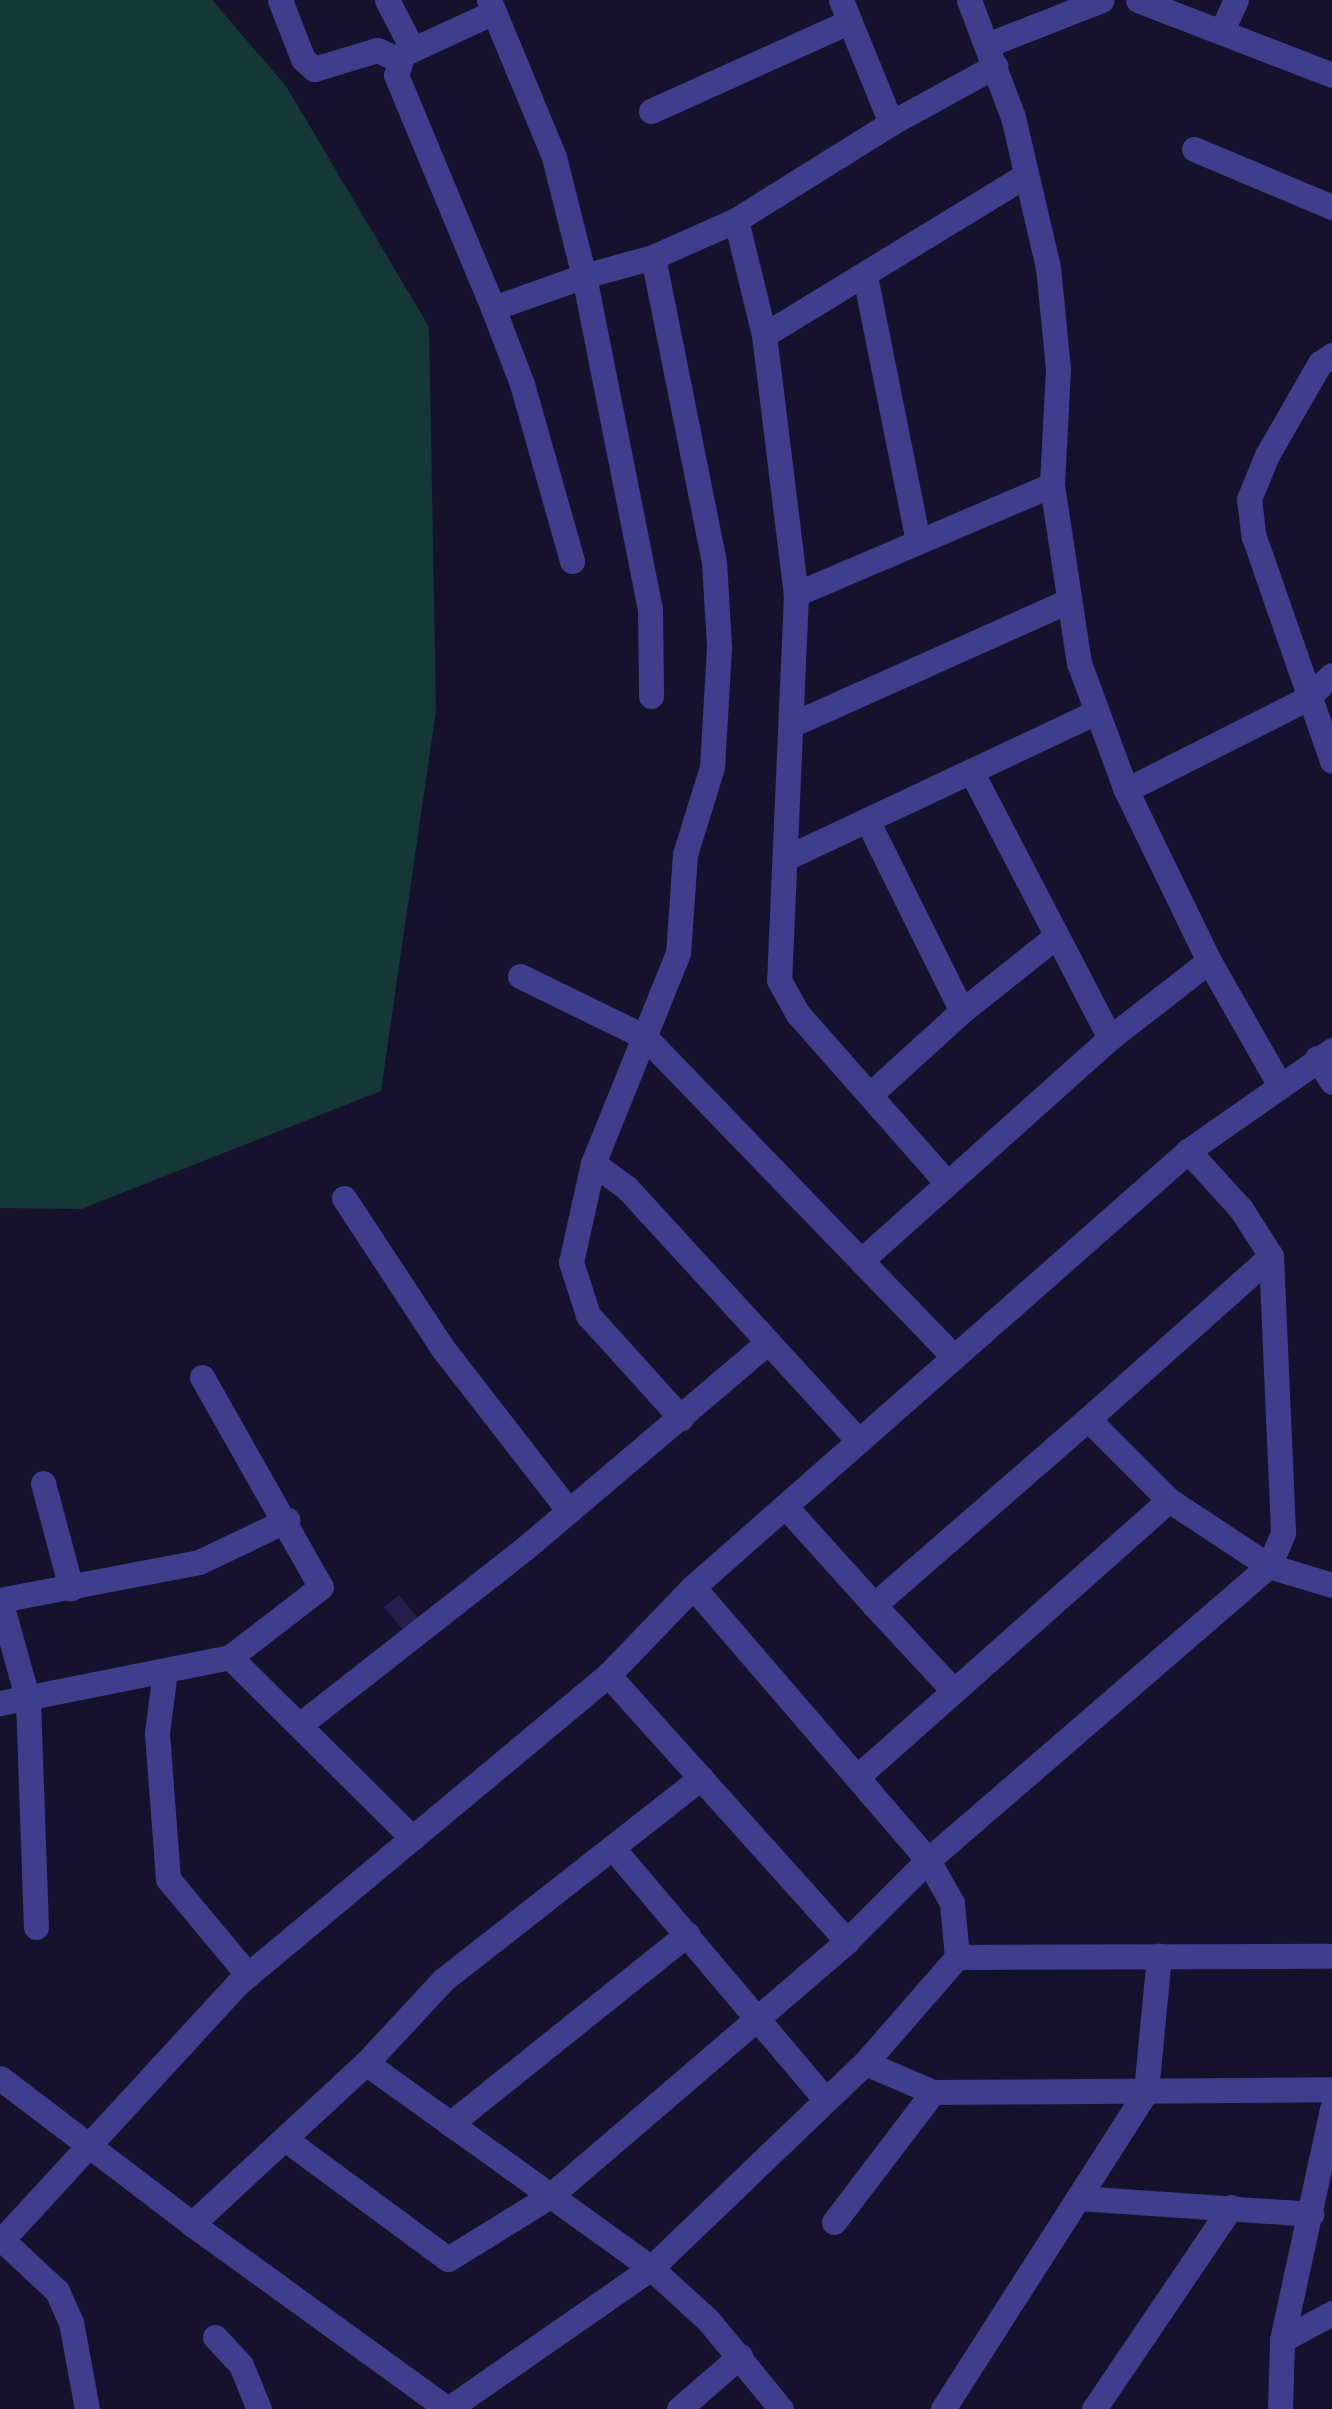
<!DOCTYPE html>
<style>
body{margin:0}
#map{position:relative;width:1332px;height:2409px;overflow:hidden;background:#16122d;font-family:Rubik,sans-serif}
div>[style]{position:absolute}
.green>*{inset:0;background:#153736}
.building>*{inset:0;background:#271e4e;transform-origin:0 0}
.minor>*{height:25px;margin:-12.5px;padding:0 12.5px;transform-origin:12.5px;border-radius:12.5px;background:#403d8c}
.tertiary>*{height:25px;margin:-12.5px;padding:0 12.5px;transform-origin:12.5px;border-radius:12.5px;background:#403d8c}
span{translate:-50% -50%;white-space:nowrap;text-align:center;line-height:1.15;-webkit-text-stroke:9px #16122d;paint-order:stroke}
</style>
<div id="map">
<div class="green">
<div style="clip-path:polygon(0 0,212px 0,286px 86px,429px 327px,436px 710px,381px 1091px,81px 1209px,0 1208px)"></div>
</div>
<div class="building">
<div style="left:399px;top:1595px;width:33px;height:19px;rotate:51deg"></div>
</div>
<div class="minor">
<div style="left:280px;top:0;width:63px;rotate:68.7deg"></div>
<div style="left:303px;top:59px;width:15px;rotate:42deg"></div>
<div style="left:314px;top:69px;width:66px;rotate:-16.8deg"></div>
<div style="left:377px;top:50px;width:22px;rotate:24deg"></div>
<div style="left:387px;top:0;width:54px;rotate:62.5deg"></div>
<div style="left:489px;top:0;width:170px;rotate:67.5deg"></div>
<div style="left:554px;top:157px;width:123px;rotate:75.9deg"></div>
<div style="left:584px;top:276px;width:72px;rotate:-15.4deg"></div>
<div style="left:653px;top:257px;width:91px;rotate:-24deg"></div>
<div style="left:736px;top:220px;width:183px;rotate:-32deg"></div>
<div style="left:841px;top:0;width:133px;rotate:67.9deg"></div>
<div style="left:891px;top:123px;width:119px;rotate:-28.7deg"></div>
<div style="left:1138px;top:0;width:208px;rotate:21.1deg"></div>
<div style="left:494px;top:12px;width:100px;rotate:155.2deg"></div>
<div style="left:403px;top:54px;width:22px;rotate:108deg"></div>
<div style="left:396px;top:75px;width:252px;rotate:67.4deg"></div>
<div style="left:493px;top:308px;width:96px;rotate:-19.4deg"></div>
<div style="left:584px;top:276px;width:338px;rotate:78.8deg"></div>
<div style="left:650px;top:608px;width:88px;rotate:89.3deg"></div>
<div style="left:1221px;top:32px;width:35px;rotate:-65deg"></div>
<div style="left:987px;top:45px;width:123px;rotate:-21.4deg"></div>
<div style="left:651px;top:111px;width:218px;rotate:-24.3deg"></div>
<div style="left:1194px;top:149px;width:150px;rotate:22.8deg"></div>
<div style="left:736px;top:220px;width:118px;rotate:76.3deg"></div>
<div style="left:764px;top:335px;width:261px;rotate:83deg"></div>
<div style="left:796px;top:594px;width:386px;rotate:92.5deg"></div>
<div style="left:779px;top:980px;width:39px;rotate:61deg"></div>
<div style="left:798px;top:1014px;width:225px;rotate:48.6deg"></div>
<div style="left:653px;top:257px;width:311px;rotate:78.7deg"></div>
<div style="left:714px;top:562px;width:85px;rotate:86.6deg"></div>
<div style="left:719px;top:647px;width:120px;rotate:93.3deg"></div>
<div style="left:712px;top:767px;width:91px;rotate:107.2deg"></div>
<div style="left:685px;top:854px;width:99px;rotate:94deg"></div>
<div style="left:678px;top:953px;width:227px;rotate:112deg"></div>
<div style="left:593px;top:1163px;width:101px;rotate:102.5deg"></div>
<div style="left:571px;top:1262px;width:56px;rotate:72.2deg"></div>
<div style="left:588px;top:1315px;width:139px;rotate:47.9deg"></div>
<div style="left:865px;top:276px;width:266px;rotate:78.7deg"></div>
<div style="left:493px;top:308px;width:81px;rotate:69.1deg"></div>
<div style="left:522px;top:384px;width:184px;rotate:74.2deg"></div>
<div style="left:764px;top:335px;width:307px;rotate:-31.4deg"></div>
<div style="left:1332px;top:355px;width:14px;rotate:146deg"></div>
<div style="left:1320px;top:363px;width:106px;rotate:119.9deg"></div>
<div style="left:1267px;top:455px;width:48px;rotate:112.2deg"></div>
<div style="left:1249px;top:499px;width:38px;rotate:83deg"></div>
<div style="left:1254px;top:537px;width:237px;rotate:70.8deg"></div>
<div style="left:796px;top:594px;width:278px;rotate:-23.1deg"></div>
<div style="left:793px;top:724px;width:299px;rotate:-24.1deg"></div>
<div style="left:971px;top:771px;width:301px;rotate:62.5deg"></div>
<div style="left:1126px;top:790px;width:202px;rotate:-26.8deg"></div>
<div style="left:1306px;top:699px;width:35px;rotate:-43deg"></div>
<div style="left:867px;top:820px;width:213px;rotate:63.6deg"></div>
<div style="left:962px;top:1011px;width:122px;rotate:137.7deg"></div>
<div style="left:786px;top:858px;width:340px;rotate:-25.2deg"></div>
<div style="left:520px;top:976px;width:139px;rotate:26deg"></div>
<div style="left:645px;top:1037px;width:441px;rotate:46deg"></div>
<div style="left:962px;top:1011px;width:119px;rotate:-38.5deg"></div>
<div style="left:593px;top:1163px;width:42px;rotate:36.3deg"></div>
<div style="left:627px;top:1188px;width:343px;rotate:47.5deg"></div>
<div style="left:344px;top:1198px;width:182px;rotate:56.7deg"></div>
<div style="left:444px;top:1350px;width:204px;rotate:52.2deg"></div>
<div style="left:1271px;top:1256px;width:277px;rotate:87.5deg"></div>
<div style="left:1283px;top:1533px;width:36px;rotate:113deg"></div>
<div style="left:1269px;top:1566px;width:66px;rotate:16.8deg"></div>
<div style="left:864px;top:1258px;width:330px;rotate:-41.8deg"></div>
<div style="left:1110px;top:1038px;width:125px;rotate:-37.9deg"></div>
<div style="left:202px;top:1377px;width:241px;rotate:60.5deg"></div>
<div style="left:321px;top:1587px;width:115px;rotate:142.4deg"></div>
<div style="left:1088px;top:1419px;width:115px;rotate:45deg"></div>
<div style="left:43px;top:1483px;width:109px;rotate:75.1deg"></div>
<div style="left:785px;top:1506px;width:133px;rotate:48deg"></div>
<div style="left:874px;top:1605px;width:284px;rotate:-41deg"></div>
<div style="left:1088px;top:1419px;width:245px;rotate:-41.7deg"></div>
<div style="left:1271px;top:1256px;width:56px;rotate:-122.6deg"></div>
<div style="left:1241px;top:1209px;width:79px;rotate:-132.4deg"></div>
<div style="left:0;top:1600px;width:104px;rotate:74.4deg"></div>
<div style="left:28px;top:1700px;width:227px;rotate:88deg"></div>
<div style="left:0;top:1600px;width:203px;rotate:-10.8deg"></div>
<div style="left:199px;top:1562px;width:98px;rotate:-25.5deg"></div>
<div style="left:874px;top:1605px;width:117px;rotate:47.1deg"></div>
<div style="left:165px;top:1671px;width:63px;rotate:97.4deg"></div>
<div style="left:157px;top:1733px;width:146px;rotate:85.7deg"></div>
<div style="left:168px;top:1879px;width:125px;rotate:50.2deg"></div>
<div style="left:0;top:1703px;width:235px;rotate:-11.3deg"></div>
<div style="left:230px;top:1657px;width:257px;rotate:44.8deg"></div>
<div style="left:302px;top:1723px;width:282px;rotate:-38.1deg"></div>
<div style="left:524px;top:1549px;width:320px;rotate:-40.3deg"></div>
<div style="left:612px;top:1847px;width:329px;rotate:49.8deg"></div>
<div style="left:847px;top:1941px;width:115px;rotate:-45deg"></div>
<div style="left:928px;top:1860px;width:450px;rotate:-40.8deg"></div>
<div style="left:1269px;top:1566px;width:120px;rotate:-146.6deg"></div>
<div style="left:1169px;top:1500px;width:417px;rotate:138.4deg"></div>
<div style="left:957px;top:1957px;width:375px;rotate:-0.2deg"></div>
<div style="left:366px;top:2063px;width:351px;rotate:35.7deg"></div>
<div style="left:651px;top:2268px;width:77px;rotate:42.4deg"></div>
<div style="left:708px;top:2320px;width:115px;rotate:50.6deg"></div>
<div style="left:865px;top:2063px;width:74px;rotate:23.1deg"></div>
<div style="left:933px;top:2092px;width:399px;rotate:-0.4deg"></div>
<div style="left:0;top:2078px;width:241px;rotate:37.2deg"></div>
<div style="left:192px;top:2224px;width:237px;rotate:-42.8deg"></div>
<div style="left:366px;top:2063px;width:113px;rotate:-47.1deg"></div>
<div style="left:443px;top:1980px;width:328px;rotate:-38.1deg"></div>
<div style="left:450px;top:2124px;width:304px;rotate:-38.7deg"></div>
<div style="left:285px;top:2139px;width:202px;rotate:36.4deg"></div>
<div style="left:448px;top:2259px;width:120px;rotate:-31.7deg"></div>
<div style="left:550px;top:2196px;width:391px;rotate:-40.6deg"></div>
<div style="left:847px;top:1941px;width:358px;rotate:-131.9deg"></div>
<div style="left:1078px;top:2198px;width:234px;rotate:3.9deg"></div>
<div style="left:834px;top:2222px;width:163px;rotate:-52.7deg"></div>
<div style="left:192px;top:2224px;width:316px;rotate:35.9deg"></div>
<div style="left:0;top:2238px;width:78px;rotate:42.9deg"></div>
<div style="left:57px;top:2291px;width:34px;rotate:66deg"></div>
<div style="left:71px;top:2322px;width:88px;rotate:79.6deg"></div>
<div style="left:215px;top:2337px;width:38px;rotate:47deg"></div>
<div style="left:241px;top:2365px;width:48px;rotate:67.8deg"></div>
<div style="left:451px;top:2407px;width:244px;rotate:-34.8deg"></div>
<div style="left:651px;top:2268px;width:296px;rotate:-43.8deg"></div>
<div style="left:865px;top:2063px;width:140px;rotate:-49deg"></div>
<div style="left:957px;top:1957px;width:54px;rotate:-95.3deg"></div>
<div style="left:952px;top:1903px;width:49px;rotate:-119.2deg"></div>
<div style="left:928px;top:1860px;width:360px;rotate:-130.7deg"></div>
<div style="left:679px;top:2409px;width:81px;rotate:-41deg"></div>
<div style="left:943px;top:2409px;width:377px;rotate:-57.4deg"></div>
<div style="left:1146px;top:2091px;width:136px;rotate:-84.5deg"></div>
<div style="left:1094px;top:2409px;width:244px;rotate:-55.9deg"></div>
</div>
<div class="tertiary">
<div style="left:969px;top:0;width:125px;rotate:69.4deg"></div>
<div style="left:1013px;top:117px;width:154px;rotate:76.9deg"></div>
<div style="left:1048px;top:267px;width:102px;rotate:84.4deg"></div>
<div style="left:1058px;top:369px;width:116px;rotate:93deg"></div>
<div style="left:1052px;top:485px;width:180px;rotate:81.4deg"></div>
<div style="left:1079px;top:663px;width:135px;rotate:69.7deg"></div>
<div style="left:1126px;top:790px;width:190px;rotate:64.1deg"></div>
<div style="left:1209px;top:961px;width:139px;rotate:60.3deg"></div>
<div style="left:1317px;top:1058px;width:28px;rotate:58deg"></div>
<div style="left:0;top:2242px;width:350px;rotate:-47.4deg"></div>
<div style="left:237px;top:1984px;width:483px;rotate:-39.8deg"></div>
<div style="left:608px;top:1675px;width:122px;rotate:-46deg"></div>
<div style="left:693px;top:1587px;width:660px;rotate:-41.37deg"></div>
<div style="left:1188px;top:1151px;width:176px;rotate:-35deg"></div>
<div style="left:1282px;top:2340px;width:57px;rotate:-28.4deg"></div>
<div style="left:1280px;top:2409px;width:69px;rotate:-88.3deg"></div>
<div style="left:1282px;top:2340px;width:237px;rotate:-77.8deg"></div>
</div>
</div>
